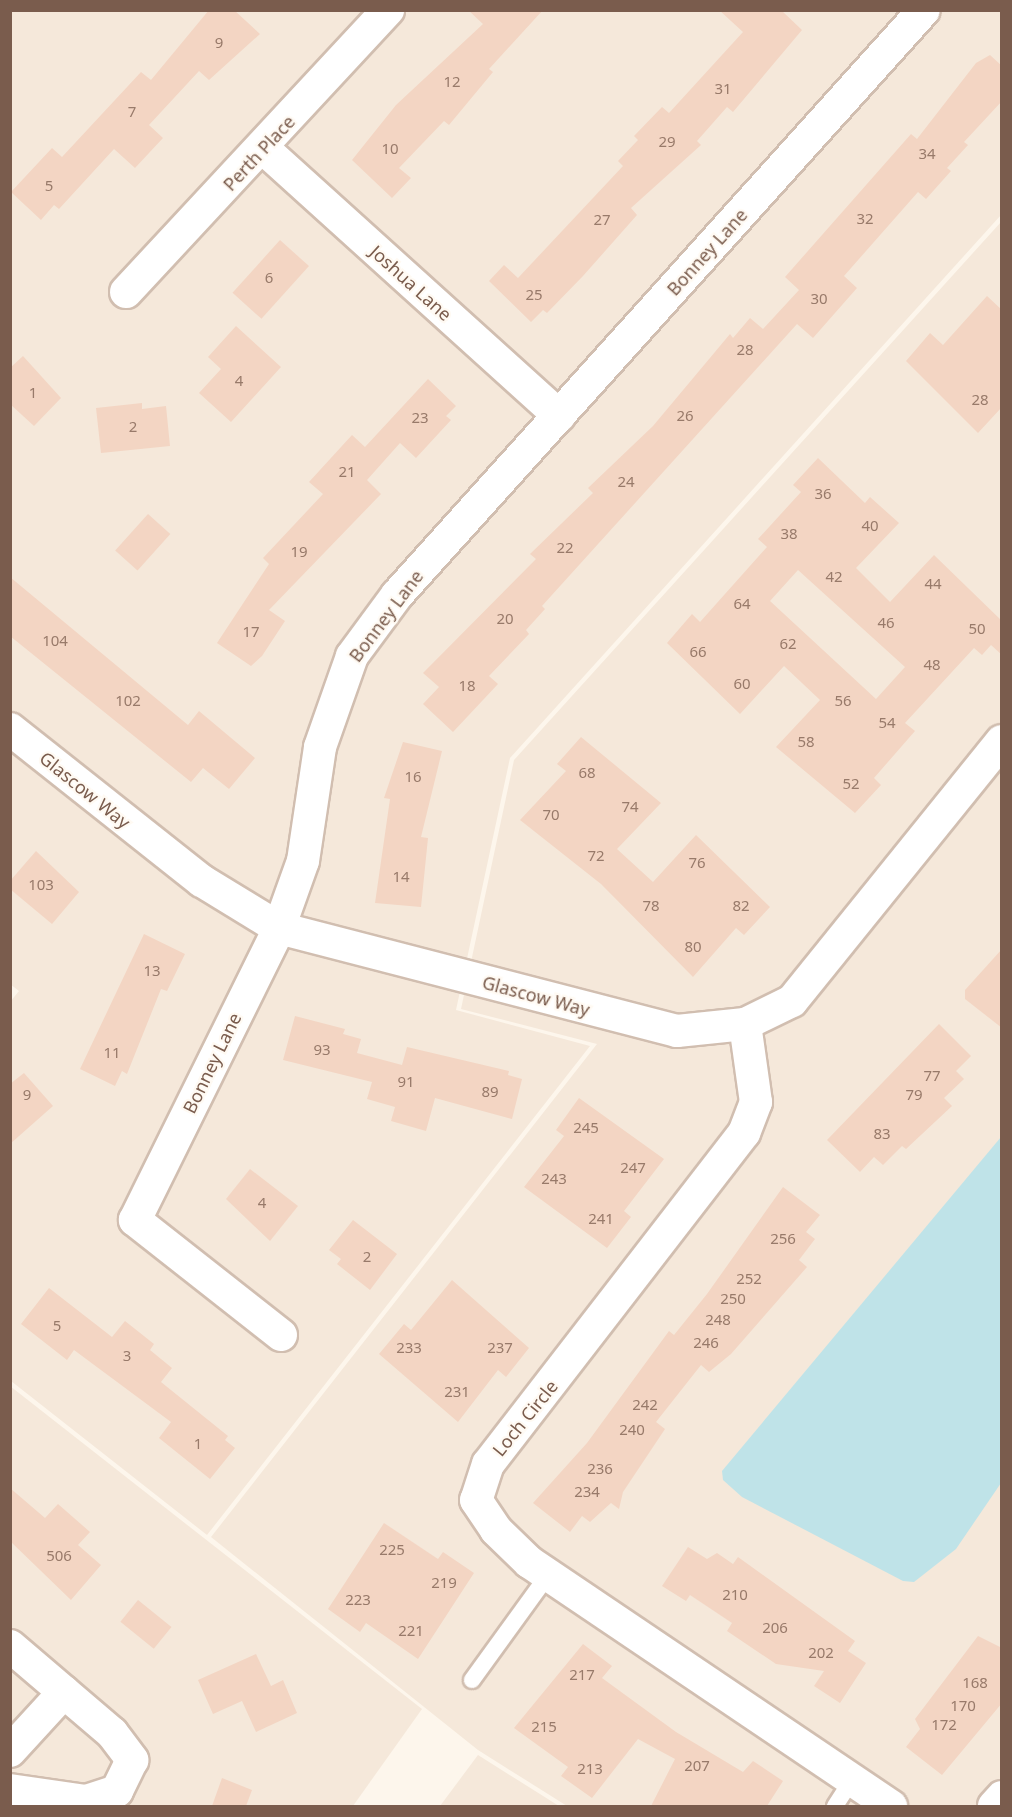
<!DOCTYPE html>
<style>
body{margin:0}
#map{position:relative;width:1012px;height:1817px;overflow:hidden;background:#fdf6ec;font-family:"Noto Sans",sans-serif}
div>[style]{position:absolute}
.residential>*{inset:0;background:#f5e8da}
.water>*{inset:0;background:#bfe3e8}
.building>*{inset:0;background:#f3d5c3;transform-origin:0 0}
.roads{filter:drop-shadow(2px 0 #d1beb0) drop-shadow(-2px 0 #d1beb0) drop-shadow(0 2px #d1beb0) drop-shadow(0 -2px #d1beb0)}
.service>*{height:16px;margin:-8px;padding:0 8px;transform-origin:8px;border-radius:8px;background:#fff}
.minor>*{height:32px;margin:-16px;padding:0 16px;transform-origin:16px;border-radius:16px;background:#fff}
span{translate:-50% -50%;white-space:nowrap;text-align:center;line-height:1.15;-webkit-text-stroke:4.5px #fffaf3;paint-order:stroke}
.number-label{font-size:15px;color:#987a6a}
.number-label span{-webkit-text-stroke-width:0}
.street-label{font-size:18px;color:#7a5c4d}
.frame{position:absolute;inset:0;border:12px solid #7a5c4d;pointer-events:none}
</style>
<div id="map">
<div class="residential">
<div style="clip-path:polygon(10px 11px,1001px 11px,1001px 215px,510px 758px,456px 1010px,590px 1046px,207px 1535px,11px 1381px,10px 1002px,19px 991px,10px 984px)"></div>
<div style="clip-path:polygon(1001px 222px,1001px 1806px,567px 1806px,478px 1750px,211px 1537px,597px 1044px,461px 1009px,514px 760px)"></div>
<div style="clip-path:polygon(10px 1386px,422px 1709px,353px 1806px,11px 1806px)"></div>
<div style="clip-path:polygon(478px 1755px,559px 1806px,440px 1806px)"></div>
</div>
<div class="water">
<div style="clip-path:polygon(1001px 1137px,1001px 1483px,956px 1549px,914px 1582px,903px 1581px,742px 1497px,723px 1480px,722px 1471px)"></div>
</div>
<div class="building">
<div style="clip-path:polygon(209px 10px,234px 10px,260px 34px,209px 80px,199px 71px,149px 125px,163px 138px,135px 168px,114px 149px,59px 209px,54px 205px,41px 220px,11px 192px,52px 148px,62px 157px,141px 72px,151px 80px)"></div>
<div style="clip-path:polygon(468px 10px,543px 10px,489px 69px,493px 72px,449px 125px,444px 121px,399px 168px,411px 178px,392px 198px,352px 160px,396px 105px,483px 24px)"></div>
<div style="clip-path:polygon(719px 10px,781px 10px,802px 30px,733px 112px,727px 107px,697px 141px,701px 145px,631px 208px,637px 215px,583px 276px,547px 313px,543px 310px,531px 322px,489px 281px,504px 265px,518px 278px,623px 166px,618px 161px,638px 140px,634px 136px,662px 107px,669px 113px,743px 32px)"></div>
<div style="clip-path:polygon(990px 55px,1002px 66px,1002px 101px,964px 142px,968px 145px,947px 168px,951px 171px,926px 199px,918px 192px,844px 276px,857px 288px,813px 338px,797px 324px,542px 606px,545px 609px,526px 630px,529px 634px,489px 676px,498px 684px,453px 732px,423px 704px,439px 687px,423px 673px,536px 559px,530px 554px,593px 493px,588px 488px,653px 426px,730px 334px,733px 338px,750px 318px,763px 329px,799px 290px,785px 277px,911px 134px,917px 139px,976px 63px)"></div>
<div style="left:280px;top:240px;width:39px;height:71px;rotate:42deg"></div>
<div style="clip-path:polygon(987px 296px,1002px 310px,1001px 408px,978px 433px,906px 361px,930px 333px,943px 345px)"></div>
<div style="clip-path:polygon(236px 326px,281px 367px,231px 422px,199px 393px,221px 369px,208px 357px)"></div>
<div style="clip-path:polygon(23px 356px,61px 398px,34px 426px,10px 404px,10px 368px)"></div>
<div style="clip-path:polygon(428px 379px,456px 406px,446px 416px,451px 420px,416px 458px,400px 443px,367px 480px,381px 494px,269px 610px,285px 621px,262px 656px,251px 666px,217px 643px,269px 564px,263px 558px,323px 494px,309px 482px,352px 435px,365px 447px)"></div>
<div style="clip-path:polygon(142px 403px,142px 409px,166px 406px,170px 446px,101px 453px,96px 408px)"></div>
<div style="clip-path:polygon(evenodd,818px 458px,865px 503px,870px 497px,899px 523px,856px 568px,890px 602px,934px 555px,1002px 621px,1002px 655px,991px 645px,982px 655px,974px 648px,905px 723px,915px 731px,874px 778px,881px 785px,855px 813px,776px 747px,820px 700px,784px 666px,740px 714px,667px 643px,692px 614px,700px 622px,767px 547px,758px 539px,801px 492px,793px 485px,818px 458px,798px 570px,905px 667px,876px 699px,770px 601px,798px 570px)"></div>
<div style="left:148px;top:514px;width:30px;height:49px;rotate:42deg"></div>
<div style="clip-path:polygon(10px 577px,188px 725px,199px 711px,255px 758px,229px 789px,203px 768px,191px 782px,10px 636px)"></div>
<div style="clip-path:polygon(581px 737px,661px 803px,617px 849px,653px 882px,696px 835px,770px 907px,744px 935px,736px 928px,693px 977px,601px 884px,520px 820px,566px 771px,557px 764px)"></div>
<div style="clip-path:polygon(403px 742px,442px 751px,421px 837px,428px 838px,421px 907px,375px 903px,390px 799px,384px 798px)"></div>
<div style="clip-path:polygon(36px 851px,79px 892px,52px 924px,10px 889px,10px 881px)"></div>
<div style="clip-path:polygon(144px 934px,185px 954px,167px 991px,161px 989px,127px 1074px,122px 1071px,115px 1086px,80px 1069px)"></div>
<div style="clip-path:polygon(1002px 949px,1002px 1028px,965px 999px,965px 990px)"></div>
<div style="clip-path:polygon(295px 1016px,345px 1029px,343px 1034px,361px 1039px,357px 1053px,402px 1065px,407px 1047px,509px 1071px,508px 1075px,522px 1079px,512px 1119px,435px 1098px,426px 1131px,391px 1121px,395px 1107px,367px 1099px,372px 1082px,283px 1060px)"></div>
<div style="clip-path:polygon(939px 1024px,971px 1056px,956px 1071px,964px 1079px,944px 1098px,952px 1106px,906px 1149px,902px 1146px,883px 1165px,874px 1157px,860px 1172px,827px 1140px)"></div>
<div style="clip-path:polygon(24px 1073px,53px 1106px,10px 1144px,10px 1084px)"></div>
<div style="clip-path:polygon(579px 1098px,664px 1159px,624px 1211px,631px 1217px,607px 1248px,524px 1187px,564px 1136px,556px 1130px)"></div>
<div style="clip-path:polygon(250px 1169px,298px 1206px,270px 1241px,226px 1199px)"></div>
<div style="clip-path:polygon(783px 1187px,820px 1215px,806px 1232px,815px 1239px,799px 1260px,807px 1267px,731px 1354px,709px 1372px,701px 1365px,656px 1422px,665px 1429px,623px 1492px,619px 1509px,611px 1503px,590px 1522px,582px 1516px,570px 1532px,533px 1503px,587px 1443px,669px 1331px,674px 1335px,707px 1294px)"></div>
<div style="clip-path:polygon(353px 1220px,397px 1254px,370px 1290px,337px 1264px,341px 1259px,329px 1250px)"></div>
<div style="clip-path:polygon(452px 1280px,529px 1348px,506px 1377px,498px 1370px,458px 1422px,379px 1354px,404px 1324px,411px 1330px)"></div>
<div style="clip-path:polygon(49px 1288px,112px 1337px,125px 1321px,154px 1344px,150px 1350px,172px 1368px,161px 1382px,228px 1436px,225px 1440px,235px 1448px,210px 1479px,159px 1438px,171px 1422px,74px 1350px,67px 1360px,21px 1324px)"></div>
<div style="clip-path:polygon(10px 1488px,45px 1518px,58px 1504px,90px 1532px,78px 1545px,101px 1565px,71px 1600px,10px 1541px)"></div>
<div style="clip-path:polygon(384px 1523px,438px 1559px,443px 1552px,474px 1573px,418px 1659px,366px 1623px,360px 1632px,328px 1609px)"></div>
<div style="clip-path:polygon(688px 1547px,707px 1559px,717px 1553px,733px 1564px,738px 1557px,855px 1641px,848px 1651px,866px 1663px,840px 1703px,814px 1686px,824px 1671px,776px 1664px,727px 1631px,732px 1623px,690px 1595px,686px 1601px,662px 1586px)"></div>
<div style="left:138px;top:1600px;width:43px;height:28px;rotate:39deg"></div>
<div style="clip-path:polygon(978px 1636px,1002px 1648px,1002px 1703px,942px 1775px,906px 1747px,920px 1729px,915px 1719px)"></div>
<div style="clip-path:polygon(583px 1644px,612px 1666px,602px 1678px,676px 1732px,743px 1772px,753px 1761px,783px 1781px,767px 1806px,651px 1806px,675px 1759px,638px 1739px,592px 1798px,561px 1776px,568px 1767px,514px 1728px)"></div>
<div style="clip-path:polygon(256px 1654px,271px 1686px,283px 1680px,297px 1713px,256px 1732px,242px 1701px,213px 1714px,198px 1680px)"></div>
<div style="clip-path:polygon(222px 1778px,252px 1790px,246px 1806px,212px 1806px)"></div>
</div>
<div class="roads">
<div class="service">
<div style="left:472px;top:1680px;width:130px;rotate:-54.1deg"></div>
<div style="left:835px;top:1806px;width:30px;rotate:-57deg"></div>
</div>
<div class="minor">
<div style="left:264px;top:149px;width:398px;rotate:42.1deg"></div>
<div style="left:126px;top:292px;width:385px;rotate:-47.1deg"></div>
<div style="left:10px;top:729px;width:245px;rotate:38.4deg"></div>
<div style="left:202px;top:881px;width:90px;rotate:31.4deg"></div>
<div style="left:279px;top:928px;width:411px;rotate:14.5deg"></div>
<div style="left:677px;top:1031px;width:68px;rotate:-5.9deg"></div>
<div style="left:745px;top:1024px;width:52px;rotate:-26.1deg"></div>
<div style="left:792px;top:1001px;width:334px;rotate:-51.1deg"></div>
<div style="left:745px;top:1024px;width:79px;rotate:82deg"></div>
<div style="left:756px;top:1102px;width:33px;rotate:111deg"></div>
<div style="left:744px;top:1133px;width:418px;rotate:127.7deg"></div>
<div style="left:488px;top:1464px;width:38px;rotate:108deg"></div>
<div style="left:476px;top:1500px;width:36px;rotate:56deg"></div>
<div style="left:496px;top:1530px;width:46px;rotate:44.1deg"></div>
<div style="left:529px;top:1562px;width:437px;rotate:34deg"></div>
<div style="left:281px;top:1335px;width:186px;rotate:-141.8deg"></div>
<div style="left:135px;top:1220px;width:326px;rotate:-63.7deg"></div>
<div style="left:279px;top:928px;width:71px;rotate:-70.3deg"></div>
<div style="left:303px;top:861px;width:115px;rotate:-81.5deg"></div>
<div style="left:320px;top:747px;width:96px;rotate:-70.6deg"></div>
<div style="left:352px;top:656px;width:76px;rotate:-53.6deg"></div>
<div style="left:397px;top:595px;width:787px;rotate:-47.99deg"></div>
<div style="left:10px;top:1646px;width:134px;rotate:40.5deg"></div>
<div style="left:112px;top:1733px;width:34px;rotate:53deg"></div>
<div style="left:132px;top:1760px;width:34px;rotate:116deg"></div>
<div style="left:117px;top:1791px;width:33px;rotate:162deg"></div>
<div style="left:86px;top:1801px;width:77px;rotate:-171.8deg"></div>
<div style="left:10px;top:1751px;width:80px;rotate:-47.5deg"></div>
<div style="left:994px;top:1806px;width:12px;rotate:-48deg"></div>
</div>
</div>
<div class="number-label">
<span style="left:219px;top:43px">9</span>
<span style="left:452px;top:82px">12</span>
<span style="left:723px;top:89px">31</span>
<span style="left:132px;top:112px">7</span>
<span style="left:667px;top:142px">29</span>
<span style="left:390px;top:149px">10</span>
<span style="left:927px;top:154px">34</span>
<span style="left:49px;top:186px">5</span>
<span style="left:865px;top:219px">32</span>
<span style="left:602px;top:220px">27</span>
<span style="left:269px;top:278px">6</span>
<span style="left:534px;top:295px">25</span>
<span style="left:819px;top:299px">30</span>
<span style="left:745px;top:350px">28</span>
<span style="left:239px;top:381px">4</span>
<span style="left:33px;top:393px">1</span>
<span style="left:980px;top:400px">28</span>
<span style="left:685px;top:416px">26</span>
<span style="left:420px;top:418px">23</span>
<span style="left:133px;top:427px">2</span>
<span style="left:347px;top:472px">21</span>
<span style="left:626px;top:482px">24</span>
<span style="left:823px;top:494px">36</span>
<span style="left:870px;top:526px">40</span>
<span style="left:789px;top:534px">38</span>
<span style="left:565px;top:548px">22</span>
<span style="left:299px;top:552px">19</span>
<span style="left:834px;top:577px">42</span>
<span style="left:933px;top:584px">44</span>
<span style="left:742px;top:604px">64</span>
<span style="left:505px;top:619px">20</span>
<span style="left:886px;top:623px">46</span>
<span style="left:977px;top:629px">50</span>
<span style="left:251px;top:632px">17</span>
<span style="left:55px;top:641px">104</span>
<span style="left:788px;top:644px">62</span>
<span style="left:698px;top:652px">66</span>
<span style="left:932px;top:665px">48</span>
<span style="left:742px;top:684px">60</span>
<span style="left:467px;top:686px">18</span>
<span style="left:128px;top:701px">102</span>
<span style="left:843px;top:701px">56</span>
<span style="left:887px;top:723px">54</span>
<span style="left:806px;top:742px">58</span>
<span style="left:587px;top:773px">68</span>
<span style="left:413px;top:777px">16</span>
<span style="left:851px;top:784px">52</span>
<span style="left:630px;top:807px">74</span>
<span style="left:551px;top:815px">70</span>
<span style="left:596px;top:856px">72</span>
<span style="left:697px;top:863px">76</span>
<span style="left:401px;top:877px">14</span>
<span style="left:41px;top:885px">103</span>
<span style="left:651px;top:906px">78</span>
<span style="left:741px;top:906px">82</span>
<span style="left:693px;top:947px">80</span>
<span style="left:152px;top:971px">13</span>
<span style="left:322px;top:1050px">93</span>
<span style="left:112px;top:1053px">11</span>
<span style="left:932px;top:1076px">77</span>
<span style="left:406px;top:1082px">91</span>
<span style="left:490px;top:1092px">89</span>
<span style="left:27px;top:1095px">9</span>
<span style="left:914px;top:1095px">79</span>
<span style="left:586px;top:1128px">245</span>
<span style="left:882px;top:1134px">83</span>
<span style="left:633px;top:1168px">247</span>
<span style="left:554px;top:1179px">243</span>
<span style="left:262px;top:1203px">4</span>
<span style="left:601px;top:1219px">241</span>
<span style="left:783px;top:1239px">256</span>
<span style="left:367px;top:1257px">2</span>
<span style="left:749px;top:1279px">252</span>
<span style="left:733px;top:1299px">250</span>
<span style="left:718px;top:1320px">248</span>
<span style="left:57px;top:1326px">5</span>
<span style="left:706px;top:1343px">246</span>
<span style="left:409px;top:1348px">233</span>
<span style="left:500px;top:1348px">237</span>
<span style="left:127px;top:1356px">3</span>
<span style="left:457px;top:1392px">231</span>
<span style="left:645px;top:1405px">242</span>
<span style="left:632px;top:1430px">240</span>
<span style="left:198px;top:1444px">1</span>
<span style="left:600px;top:1469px">236</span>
<span style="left:587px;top:1492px">234</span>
<span style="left:392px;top:1550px">225</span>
<span style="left:59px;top:1556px">506</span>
<span style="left:444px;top:1583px">219</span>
<span style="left:735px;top:1595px">210</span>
<span style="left:358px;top:1600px">223</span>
<span style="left:775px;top:1628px">206</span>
<span style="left:411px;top:1631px">221</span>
<span style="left:821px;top:1653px">202</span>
<span style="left:582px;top:1675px">217</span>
<span style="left:975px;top:1683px">168</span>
<span style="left:963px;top:1706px">170</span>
<span style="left:944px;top:1725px">172</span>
<span style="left:544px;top:1727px">215</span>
<span style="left:697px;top:1766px">207</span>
<span style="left:590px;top:1769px">213</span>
</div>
<div class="street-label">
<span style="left:259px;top:153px;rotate:-47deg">Perth Place</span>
<span style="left:707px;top:252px;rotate:-48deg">Bonney Lane</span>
<span style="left:411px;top:283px;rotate:42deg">Joshua Lane</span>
<span style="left:386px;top:616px;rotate:-53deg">Bonney Lane</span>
<span style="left:85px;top:790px;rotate:39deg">Glascow Way</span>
<span style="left:536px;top:996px;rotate:15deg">Glascow Way</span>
<span style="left:212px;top:1063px;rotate:-64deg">Bonney Lane</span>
<span style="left:525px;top:1418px;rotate:-51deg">Loch Circle</span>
</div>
<div class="frame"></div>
</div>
